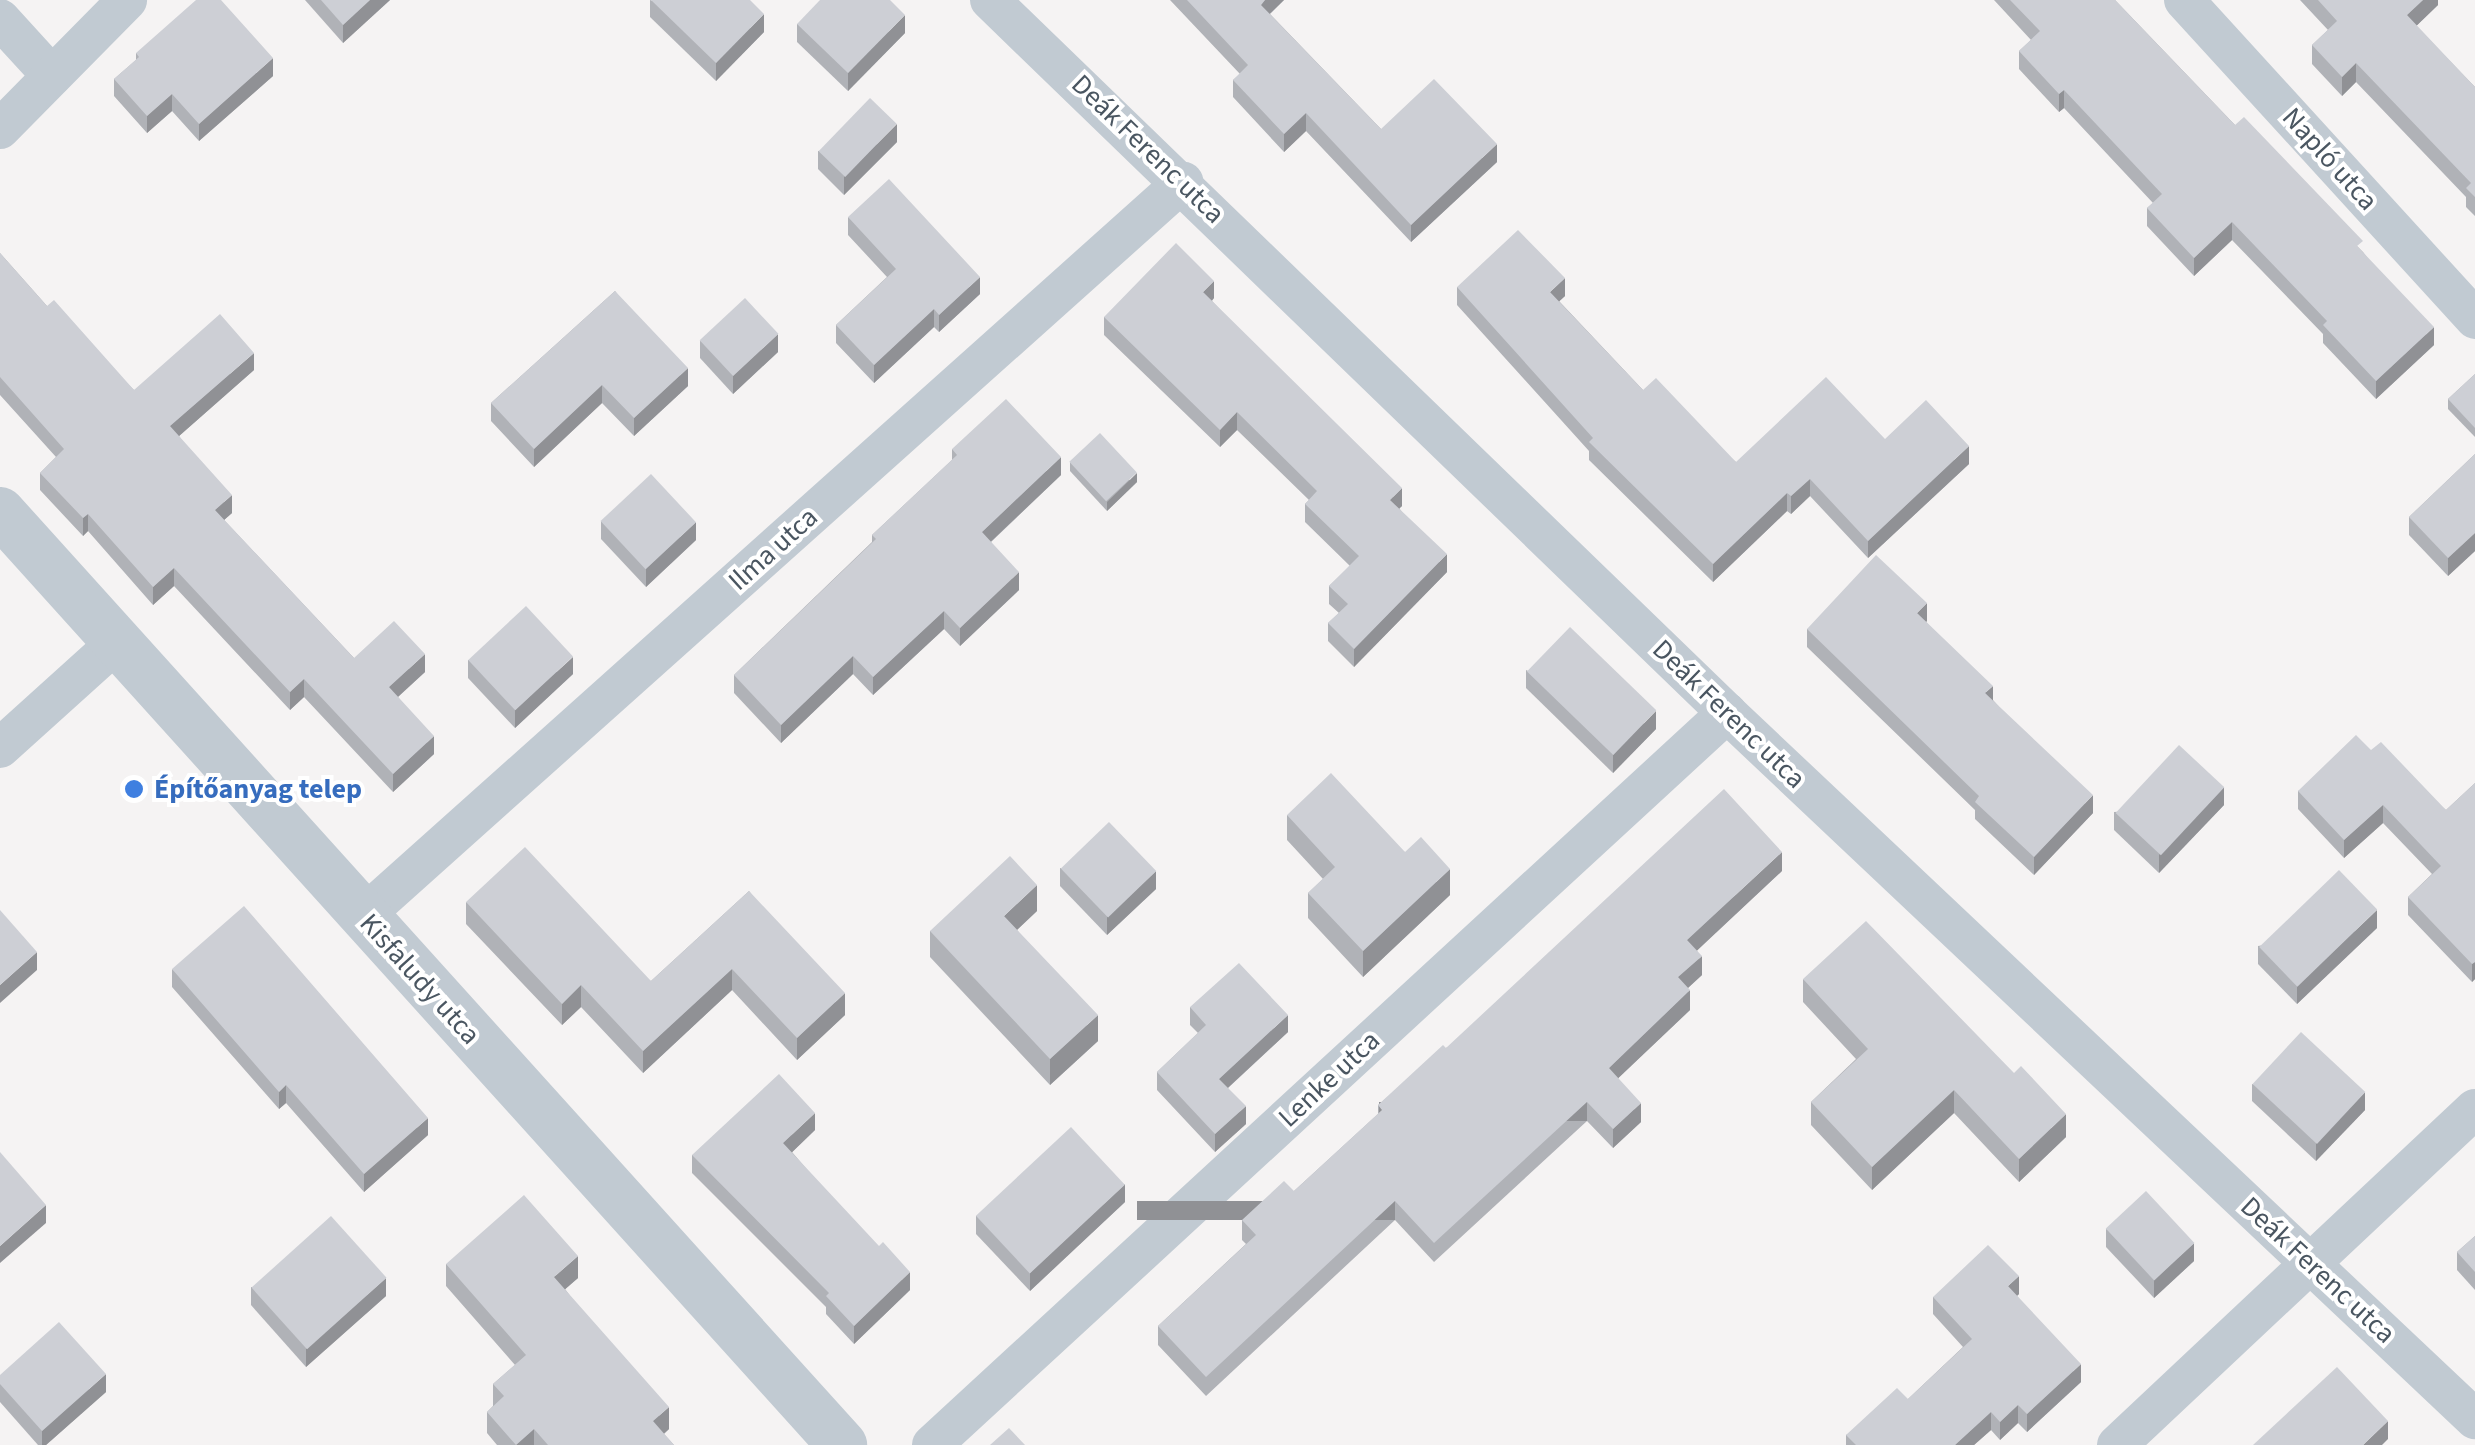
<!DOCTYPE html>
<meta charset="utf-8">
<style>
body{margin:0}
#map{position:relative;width:2475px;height:1445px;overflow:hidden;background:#f5f3f3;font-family:"Source Sans 3",sans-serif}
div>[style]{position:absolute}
.minor>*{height:40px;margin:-20px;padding:0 20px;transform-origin:20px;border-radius:20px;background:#c1cad2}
.tertiary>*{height:50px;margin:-25px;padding:0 25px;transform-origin:25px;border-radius:25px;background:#c1cad2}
.wall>*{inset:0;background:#b0b2b7}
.shaded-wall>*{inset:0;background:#909195;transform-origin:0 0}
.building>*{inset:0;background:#cdcfd5;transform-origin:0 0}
.dots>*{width:28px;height:28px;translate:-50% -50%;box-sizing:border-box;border:5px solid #fff;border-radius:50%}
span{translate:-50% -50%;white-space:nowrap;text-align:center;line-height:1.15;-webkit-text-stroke:8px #fff;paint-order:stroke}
.street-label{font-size:28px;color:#4a5661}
.shop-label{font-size:28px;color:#366cbe;font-weight:700}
.left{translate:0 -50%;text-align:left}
</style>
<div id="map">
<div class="minor">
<div style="left:990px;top:0;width:1025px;rotate:44.05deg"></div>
<div style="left:1727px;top:713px;width:1029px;rotate:43.35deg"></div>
<div style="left:2184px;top:0;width:432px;rotate:47.6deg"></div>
<div style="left:0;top:19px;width:77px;rotate:47.6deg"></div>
<div style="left:0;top:129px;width:181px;rotate:-45.4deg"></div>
<div style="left:0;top:748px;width:155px;rotate:-42.1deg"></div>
<div style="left:363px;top:916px;width:1101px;rotate:-41.83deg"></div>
<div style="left:932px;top:1445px;width:1081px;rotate:-42.64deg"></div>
<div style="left:2117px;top:1445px;width:491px;rotate:-43.2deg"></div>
</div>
<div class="tertiary">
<div style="left:0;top:512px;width:1257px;rotate:47.93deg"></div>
</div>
<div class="wall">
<div style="clip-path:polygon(305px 0,390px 0,343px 43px)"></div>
<div style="clip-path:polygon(650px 0,764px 32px,716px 81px,650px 17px)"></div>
<div style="clip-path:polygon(1170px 0,1284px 0,1270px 14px,1381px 129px,1497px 162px,1411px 242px,1306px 131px,1284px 152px,1233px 97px,1233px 80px,1240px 74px)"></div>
<div style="clip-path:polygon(1994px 0,2115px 0,2235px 125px,2363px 252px,2434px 345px,2376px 399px,2323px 343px,2323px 334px,2232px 240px,2194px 276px,2147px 226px,2147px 208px,2153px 203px,2064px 108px,2059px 112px,2019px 69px,2019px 51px,2031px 40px)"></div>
<div style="clip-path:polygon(2300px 0,2438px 0,2438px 5px,2416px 26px,2475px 87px,2475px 216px,2466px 207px,2466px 197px,2356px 82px,2342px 96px,2312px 64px,2312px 45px,2328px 30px)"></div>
<div style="clip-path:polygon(797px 24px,905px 33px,848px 91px,797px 42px)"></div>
<div style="clip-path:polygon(136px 53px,273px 76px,199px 141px,172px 111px,147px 133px,114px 96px,114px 79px,136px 60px)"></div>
<div style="clip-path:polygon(897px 142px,844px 195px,818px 169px,818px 151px)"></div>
<div style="clip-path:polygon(848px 217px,980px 294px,939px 332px,934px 327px,874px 383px,836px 343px,836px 325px,887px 277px,848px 235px)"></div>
<div style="clip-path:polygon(0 253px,47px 306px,134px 390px,254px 370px,179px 436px,232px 513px,224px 520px,354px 658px,425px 672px,398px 697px,434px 754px,393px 792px,304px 697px,290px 710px,174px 586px,153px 605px,88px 531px,83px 536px,40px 490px,40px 473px,56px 457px,0 395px)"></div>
<div style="clip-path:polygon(1457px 287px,1565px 296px,1559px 301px,1643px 390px,1736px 462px,1885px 439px,1969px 464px,1868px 558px,1810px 496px,1791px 514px,1787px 511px,1713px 582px,1589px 460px,1589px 451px,1457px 305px)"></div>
<div style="clip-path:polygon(615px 291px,688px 386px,634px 436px,602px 403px,534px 467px,491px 421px,491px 403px)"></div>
<div style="clip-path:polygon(1214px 298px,1212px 301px,1402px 506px,1399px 508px,1447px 572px,1354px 667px,1328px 641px,1328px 623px,1339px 613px,1329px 604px,1329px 586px,1350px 566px,1305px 522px,1305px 504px,1309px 500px,1237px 430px,1220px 447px,1104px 335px,1104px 317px)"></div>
<div style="clip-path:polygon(700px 341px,778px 352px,733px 394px,700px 358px)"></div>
<div style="clip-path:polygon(2475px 374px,2475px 437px,2448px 409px,2448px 399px)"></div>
<div style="clip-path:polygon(952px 449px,1061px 475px,991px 542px,1019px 590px,960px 646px,944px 629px,873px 695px,853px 674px,781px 743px,734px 693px,734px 675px,872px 542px,872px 535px,952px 460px)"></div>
<div style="clip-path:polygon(2475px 454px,2475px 551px,2448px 576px,2409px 535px,2409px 517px)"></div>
<div style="clip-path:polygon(1070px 462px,1137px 482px,1107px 511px,1070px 471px)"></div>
<div style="clip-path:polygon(601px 521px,696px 540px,646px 587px,601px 539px)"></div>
<div style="clip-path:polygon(1927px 621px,1926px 622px,1993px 700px,2093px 813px,2034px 875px,1975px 819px,1975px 810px,1807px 647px,1807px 629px)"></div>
<div style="clip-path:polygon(468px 660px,573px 674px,515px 728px,468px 678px)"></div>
<div style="clip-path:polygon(1526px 670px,1656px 729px,1613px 773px,1526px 688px)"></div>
<div style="clip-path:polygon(2371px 750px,2446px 810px,2475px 783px,2475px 979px,2472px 982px,2408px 915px,2408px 897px,2432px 874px,2383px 823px,2344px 858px,2298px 809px,2298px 791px)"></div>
<div style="clip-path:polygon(2224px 805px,2159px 873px,2114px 830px,2114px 812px)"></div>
<div style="clip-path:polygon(1287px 815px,1405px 852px,1450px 895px,1363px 977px,1308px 918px,1308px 893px,1323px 879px,1287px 840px)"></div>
<div style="clip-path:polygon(1060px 868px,1156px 889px,1107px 935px,1060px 886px)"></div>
<div style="clip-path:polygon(1782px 871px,1697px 950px,1702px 975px,1688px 988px,1690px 1010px,1618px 1078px,1641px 1122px,1613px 1148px,1587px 1121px,1434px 1262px,1395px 1220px,1206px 1396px,1158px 1345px,1158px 1326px,1246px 1244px,1242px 1240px,1242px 1220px,1294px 1191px,1378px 1114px,1378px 1105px,1446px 1048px)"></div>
<div style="clip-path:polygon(749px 891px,845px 1015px,797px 1060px,732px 990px,643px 1073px,581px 1007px,562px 1025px,466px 924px,466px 902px,651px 981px)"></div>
<div style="clip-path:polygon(1037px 911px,1017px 930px,1098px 1041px,1050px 1085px,930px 957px,930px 931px)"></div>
<div style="clip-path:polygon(2377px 928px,2297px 1004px,2258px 964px,2258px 946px)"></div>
<div style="clip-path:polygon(172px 969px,428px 1135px,364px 1192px,286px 1103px,279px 1109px,172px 987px)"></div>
<div style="clip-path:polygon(1803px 979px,2066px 1137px,2019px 1182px,1954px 1113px,1872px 1190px,1811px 1125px,1811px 1102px,1856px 1059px,1803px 1002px)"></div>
<div style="clip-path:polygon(1190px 1007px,1288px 1032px,1228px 1088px,1246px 1124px,1215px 1152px,1157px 1090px,1157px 1072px,1198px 1033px,1190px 1025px)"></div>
<div style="clip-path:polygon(2252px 1084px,2365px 1110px,2316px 1161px,2252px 1101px)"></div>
<div style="clip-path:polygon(815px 1130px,792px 1152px,910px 1290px,854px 1344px,826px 1314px,826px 1307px,692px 1173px,692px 1155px)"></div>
<div style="clip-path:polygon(1125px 1202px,1030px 1291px,976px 1234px,976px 1216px)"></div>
<div style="clip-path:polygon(2106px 1229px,2194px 1261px,2154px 1298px,2106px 1247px)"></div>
<div style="clip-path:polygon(2475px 1236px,2475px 1290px,2457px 1270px,2457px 1252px)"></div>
<div style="clip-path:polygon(446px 1264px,578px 1278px,565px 1289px,669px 1429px,664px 1434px,674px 1445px,497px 1445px,487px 1433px,487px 1412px,493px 1406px,493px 1384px,515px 1365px,446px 1286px)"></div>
<div style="clip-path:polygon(251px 1287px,386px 1296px,306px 1367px,251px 1305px)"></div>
<div style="clip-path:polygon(2019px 1294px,2017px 1296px,2081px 1382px,2027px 1432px,2018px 1423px,2000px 1440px,1991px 1430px,1974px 1445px,1846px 1445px,1846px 1435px,1908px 1399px,1963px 1347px,1933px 1314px,1933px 1297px)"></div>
<div style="clip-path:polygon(0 1375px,106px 1392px,46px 1445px,38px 1445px,0 1402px)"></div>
</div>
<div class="shaded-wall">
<div style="clip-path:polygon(370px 0,390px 0,343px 43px,343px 25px)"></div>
<div style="clip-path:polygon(1265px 0,1284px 0,1261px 22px,1261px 5px)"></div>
<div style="clip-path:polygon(2423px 0,2438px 0,2438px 5px,2407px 35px,2407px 15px)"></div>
<div style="clip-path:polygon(764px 14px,764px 32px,716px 81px,716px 63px)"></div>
<div style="clip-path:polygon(905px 15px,905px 33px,848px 91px,848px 73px)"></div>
<div style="clip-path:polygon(273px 58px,273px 76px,199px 141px,199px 124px)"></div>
<div style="clip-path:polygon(2356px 63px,2356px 82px,2342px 96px,2342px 77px)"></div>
<div style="clip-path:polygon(2064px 90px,2064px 108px,2059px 112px,2059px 94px)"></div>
<div style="clip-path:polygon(172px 94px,172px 111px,147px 133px,147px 116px)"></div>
<div style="clip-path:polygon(1306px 113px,1306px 131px,1284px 152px,1284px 134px)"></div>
<div style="clip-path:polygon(897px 124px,897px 142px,844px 195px,844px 177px)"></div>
<div style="clip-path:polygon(1497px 144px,1497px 162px,1411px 242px,1411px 225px)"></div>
<div style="clip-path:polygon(2232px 222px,2232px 240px,2194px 276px,2194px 258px)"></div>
<div style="clip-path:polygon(980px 277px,980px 294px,939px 332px,939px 315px)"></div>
<div style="clip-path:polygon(1565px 278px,1565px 296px,1550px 310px,1550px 292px)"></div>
<div style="clip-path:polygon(1214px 281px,1214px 298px,1203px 310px,1203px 292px)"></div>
<div style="clip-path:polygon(934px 309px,934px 327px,874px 383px,874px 365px)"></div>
<div style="clip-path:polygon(2434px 327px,2434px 345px,2376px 399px,2376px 381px)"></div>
<div style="clip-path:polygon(778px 334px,778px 352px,733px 394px,733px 376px)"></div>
<div style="clip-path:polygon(254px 353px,254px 370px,170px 444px,170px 426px)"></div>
<div style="clip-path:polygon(688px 368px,688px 386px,634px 436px,634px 418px)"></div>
<div style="clip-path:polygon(602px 385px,602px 403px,534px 467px,534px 449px)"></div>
<div style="clip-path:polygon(1237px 412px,1237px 430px,1220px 447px,1220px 430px)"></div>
<div style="clip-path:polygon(1969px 446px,1969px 464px,1868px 558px,1868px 541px)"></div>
<div style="clip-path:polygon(1061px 457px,1061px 475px,982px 550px,982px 532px)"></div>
<div style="clip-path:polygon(1137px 473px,1137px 482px,1107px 511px,1107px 502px)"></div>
<div style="clip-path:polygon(1810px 479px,1810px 496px,1791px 514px,1791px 496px)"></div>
<div style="clip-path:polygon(1402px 488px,1402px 506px,1390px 518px,1390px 500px)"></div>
<div style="clip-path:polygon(1787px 493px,1787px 511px,1713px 582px,1713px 564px)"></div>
<div style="clip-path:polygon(232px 495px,232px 513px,215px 528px,215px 510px)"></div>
<div style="clip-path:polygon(88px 514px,88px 531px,83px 536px,83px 518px)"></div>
<div style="clip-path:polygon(696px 522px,696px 540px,646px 587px,646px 569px)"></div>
<div style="clip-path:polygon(2475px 533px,2475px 551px,2448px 576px,2448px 558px)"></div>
<div style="clip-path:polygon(1447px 554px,1447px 572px,1354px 667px,1354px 649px)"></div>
<div style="clip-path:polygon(174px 568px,174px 586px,153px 605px,153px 587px)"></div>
<div style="clip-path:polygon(1019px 572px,1019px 590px,960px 646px,960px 628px)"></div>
<div style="clip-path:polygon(1927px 603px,1927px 621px,1917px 631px,1917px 613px)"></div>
<div style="clip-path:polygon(944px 611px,944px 629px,873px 695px,873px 677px)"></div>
<div style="clip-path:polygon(425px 654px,425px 672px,389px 705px,389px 687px)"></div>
<div style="clip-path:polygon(853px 656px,853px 674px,781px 743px,781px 725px)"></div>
<div style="clip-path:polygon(573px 657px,573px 674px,515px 728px,515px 710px)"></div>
<div style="clip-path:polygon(304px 679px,304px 697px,290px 710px,290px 692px)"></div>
<div style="clip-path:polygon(1993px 686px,1993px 703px,1985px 693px)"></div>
<div style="clip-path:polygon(1656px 711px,1656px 729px,1613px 773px,1613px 755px)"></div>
<div style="clip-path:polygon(434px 736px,434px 754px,393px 792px,393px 774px)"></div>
<div style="clip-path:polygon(2224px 787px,2224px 805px,2159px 873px,2159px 855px)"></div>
<div style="clip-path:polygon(2093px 795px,2093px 813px,2034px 875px,2034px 857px)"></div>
<div style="clip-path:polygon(2383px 805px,2383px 823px,2344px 858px,2344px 840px)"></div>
<div style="clip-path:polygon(1782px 852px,1782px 871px,1687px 960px,1687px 940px)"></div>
<div style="clip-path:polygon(1450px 869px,1450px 895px,1363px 977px,1363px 951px)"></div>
<div style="clip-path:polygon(1156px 871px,1156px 889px,1107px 935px,1107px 917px)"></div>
<div style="clip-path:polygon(1037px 885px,1037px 911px,1004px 942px,1004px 916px)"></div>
<div style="clip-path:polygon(2377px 910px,2377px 928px,2297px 1004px,2297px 986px)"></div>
<div style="clip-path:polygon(37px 952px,37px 970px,0 1003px,0 985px)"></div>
<div style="clip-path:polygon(1702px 956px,1702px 975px,1678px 997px,1678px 977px)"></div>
<div style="clip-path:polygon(2475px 962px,2475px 979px,2472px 982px,2472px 964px)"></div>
<div style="clip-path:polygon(732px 969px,732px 990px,643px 1073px,643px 1051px)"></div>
<div style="clip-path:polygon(581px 985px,581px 1007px,562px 1025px,562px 1004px)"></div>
<div style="clip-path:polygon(1690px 990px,1690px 1010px,1609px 1087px,1609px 1068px)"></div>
<div style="clip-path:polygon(845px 993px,845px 1015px,797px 1060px,797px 1038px)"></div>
<div style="clip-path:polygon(1098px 1015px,1098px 1041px,1050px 1085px,1050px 1059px)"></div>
<div style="clip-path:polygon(1288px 1015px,1288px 1032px,1219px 1096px,1219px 1079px)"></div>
<div style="clip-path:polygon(286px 1085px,286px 1103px,279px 1109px,279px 1092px)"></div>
<div style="clip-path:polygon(1954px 1090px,1954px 1113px,1872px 1190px,1872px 1167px)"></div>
<div style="clip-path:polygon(2365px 1092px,2365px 1110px,2316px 1161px,2316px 1143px)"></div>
<div style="left:1587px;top:1102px;width:19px;height:208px;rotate:90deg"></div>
<div style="clip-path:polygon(1641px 1103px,1641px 1122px,1613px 1148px,1613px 1129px)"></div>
<div style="clip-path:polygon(1246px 1106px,1246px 1124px,1215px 1152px,1215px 1134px)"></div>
<div style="clip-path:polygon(815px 1113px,815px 1130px,783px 1161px,783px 1143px)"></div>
<div style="clip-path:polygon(2066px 1114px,2066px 1137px,2019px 1182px,2019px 1159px)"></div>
<div style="clip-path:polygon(428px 1118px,428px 1135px,364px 1192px,364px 1174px)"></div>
<div style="clip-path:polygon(1125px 1184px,1125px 1202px,1030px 1291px,1030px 1273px)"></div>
<div style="left:1395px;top:1201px;width:19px;height:258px;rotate:90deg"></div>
<div style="clip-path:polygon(46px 1205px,46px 1223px,0 1263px,0 1246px)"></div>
<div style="clip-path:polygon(2194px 1243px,2194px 1261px,2154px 1298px,2154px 1280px)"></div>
<div style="clip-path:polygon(578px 1256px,578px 1278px,554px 1299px,554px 1277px)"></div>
<div style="clip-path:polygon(910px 1272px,910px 1290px,854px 1344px,854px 1326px)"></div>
<div style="clip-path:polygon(2019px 1276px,2019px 1294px,2008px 1304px,2008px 1286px)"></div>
<div style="clip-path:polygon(386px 1278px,386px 1296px,306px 1367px,306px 1349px)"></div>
<div style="clip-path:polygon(2081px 1364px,2081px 1382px,2027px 1432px,2027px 1414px)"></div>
<div style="clip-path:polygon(106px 1374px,106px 1392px,46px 1445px,42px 1445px,42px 1431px)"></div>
<div style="clip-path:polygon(2018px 1405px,2018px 1423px,2000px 1440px,2000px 1422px)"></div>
<div style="clip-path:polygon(669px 1407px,669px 1429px,653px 1443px,653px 1421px)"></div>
<div style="clip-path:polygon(1991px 1412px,1991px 1430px,1974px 1445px,1955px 1445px)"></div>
<div style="clip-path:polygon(2388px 1421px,2388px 1439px,2382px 1445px,2363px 1445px)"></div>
<div style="clip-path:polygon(534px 1429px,534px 1445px,516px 1445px)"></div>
</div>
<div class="building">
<div style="clip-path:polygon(196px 0,221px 0,273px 58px,199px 124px,172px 94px,147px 116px,114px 79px,139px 57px,136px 53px)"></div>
<div style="clip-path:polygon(321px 0,370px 0,343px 25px)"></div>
<div style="clip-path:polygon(651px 0,750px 0,764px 14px,716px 63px)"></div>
<div style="clip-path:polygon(820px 0,890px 0,905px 15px,848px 73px,797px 24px)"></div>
<div style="clip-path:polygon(1187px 0,1265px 0,1261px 5px,1381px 129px,1434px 79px,1497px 144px,1411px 225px,1306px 113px,1284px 134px,1233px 80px,1248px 65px)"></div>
<div style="clip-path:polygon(2010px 0,2115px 0,2235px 125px,2244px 117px,2363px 241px,2357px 246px,2434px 327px,2376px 381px,2323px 325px,2327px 321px,2232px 222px,2194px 258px,2147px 208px,2162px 194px,2064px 90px,2059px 94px,2019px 51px,2040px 31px)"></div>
<div style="clip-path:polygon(2318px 0,2423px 0,2407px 15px,2475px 87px,2475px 197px,2466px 188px,2471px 183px,2356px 63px,2342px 77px,2312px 45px,2337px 21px)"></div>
<div style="left:870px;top:98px;width:37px;height:74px;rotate:44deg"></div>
<div style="clip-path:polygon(889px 179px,980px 277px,939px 315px,934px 309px,874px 365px,836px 325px,896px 269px,848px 217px)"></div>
<div style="clip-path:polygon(1518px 230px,1565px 278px,1550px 292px,1643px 390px,1656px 378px,1736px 462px,1826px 377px,1885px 439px,1926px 400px,1969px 446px,1868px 541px,1810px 479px,1791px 496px,1787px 493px,1713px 564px,1589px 442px,1593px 438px,1457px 287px)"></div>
<div style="clip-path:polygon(1176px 243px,1214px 281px,1203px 292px,1402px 488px,1390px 500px,1447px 554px,1354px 649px,1328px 623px,1348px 604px,1329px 586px,1359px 556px,1305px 504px,1317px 491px,1237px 412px,1220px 430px,1104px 317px)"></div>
<div style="clip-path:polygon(0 253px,47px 306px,54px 300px,134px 390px,220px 314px,254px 353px,170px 426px,232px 495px,215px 510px,354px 658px,394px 621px,425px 654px,389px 687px,434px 736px,393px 774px,304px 679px,290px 692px,174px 568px,153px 587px,88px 514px,83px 518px,40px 473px,64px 449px,0 377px)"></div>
<div style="clip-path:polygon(615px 291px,688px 368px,634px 418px,602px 385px,534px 449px,491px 403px)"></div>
<div style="left:745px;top:298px;width:49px;height:62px;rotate:47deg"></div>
<div style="clip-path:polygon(2475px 374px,2475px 428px,2448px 399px)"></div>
<div style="clip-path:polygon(1006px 399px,1061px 457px,982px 532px,1019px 572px,960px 628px,944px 611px,873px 677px,853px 656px,781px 725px,734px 675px,876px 539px,872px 535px,957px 455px,952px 449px)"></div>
<div style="left:1100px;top:433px;width:54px;height:42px;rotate:47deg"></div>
<div style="clip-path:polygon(2475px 454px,2475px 533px,2448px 558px,2409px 517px)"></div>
<div style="left:651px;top:474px;width:66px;height:69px;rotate:47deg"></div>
<div style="clip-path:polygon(1876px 555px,1927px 603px,1917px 613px,1993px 686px,1985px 693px,2093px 795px,2034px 857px,1975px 802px,1979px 796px,1807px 629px)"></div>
<div style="left:526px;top:606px;width:69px;height:79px;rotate:47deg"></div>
<div style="left:1570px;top:627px;width:120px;height:62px;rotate:44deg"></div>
<div style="clip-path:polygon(2356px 735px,2371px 750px,2381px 742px,2446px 810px,2475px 783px,2475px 962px,2472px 964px,2408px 897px,2441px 866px,2383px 805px,2344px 840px,2298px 791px)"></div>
<div style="left:2179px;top:745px;width:62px;height:93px;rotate:43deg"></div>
<div style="clip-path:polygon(1331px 773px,1405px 852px,1421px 837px,1450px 869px,1363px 951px,1308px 893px,1335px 867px,1287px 815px)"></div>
<div style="clip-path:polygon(1724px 789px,1782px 852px,1687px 940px,1702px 956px,1678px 977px,1690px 990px,1609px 1068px,1641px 1103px,1613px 1129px,1587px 1102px,1434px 1243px,1395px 1201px,1206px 1377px,1158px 1326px,1256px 1235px,1242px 1220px,1284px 1181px,1294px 1191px,1382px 1110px,1378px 1105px,1443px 1045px,1446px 1048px)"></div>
<div style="left:1109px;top:822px;width:68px;height:67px;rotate:46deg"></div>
<div style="clip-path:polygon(525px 847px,651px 981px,749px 891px,845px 993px,797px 1038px,732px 969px,643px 1051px,581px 985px,562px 1004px,466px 902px)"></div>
<div style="clip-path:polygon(1010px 856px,1037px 885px,1004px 916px,1098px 1015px,1050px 1059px,930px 931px)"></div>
<div style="left:2339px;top:870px;width:55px;height:111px;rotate:46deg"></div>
<div style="clip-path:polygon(244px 906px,428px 1118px,364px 1174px,286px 1085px,279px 1092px,172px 969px)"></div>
<div style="clip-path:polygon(0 910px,37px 952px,0 985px)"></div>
<div style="clip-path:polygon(1866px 921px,2014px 1073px,2021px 1066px,2066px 1114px,2019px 1159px,1954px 1090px,1872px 1167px,1811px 1102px,1868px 1049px,1803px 979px)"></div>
<div style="clip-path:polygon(1239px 963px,1288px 1015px,1219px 1079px,1246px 1106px,1215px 1134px,1157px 1072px,1206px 1025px,1190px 1007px)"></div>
<div style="left:2301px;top:1032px;width:88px;height:71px;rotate:43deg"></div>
<div style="clip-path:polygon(779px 1074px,815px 1113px,783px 1143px,879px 1246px,883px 1242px,910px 1272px,854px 1326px,826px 1296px,829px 1293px,692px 1155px)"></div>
<div style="left:1071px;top:1127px;width:79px;height:130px;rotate:47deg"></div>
<div style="clip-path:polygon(0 1152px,46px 1205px,0 1246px)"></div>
<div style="left:2146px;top:1191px;width:71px;height:55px;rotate:47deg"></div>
<div style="clip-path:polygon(524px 1195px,578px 1256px,554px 1277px,669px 1407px,653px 1421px,674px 1445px,548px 1445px,534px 1429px,516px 1445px,487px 1412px,504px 1396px,493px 1384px,526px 1355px,446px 1264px)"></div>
<div style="left:331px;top:1216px;width:83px;height:107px;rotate:48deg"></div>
<div style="clip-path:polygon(2475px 1236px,2475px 1272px,2457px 1252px)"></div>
<div style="clip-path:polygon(1988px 1245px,2019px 1276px,2008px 1286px,2081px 1364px,2027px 1414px,2018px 1405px,2000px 1422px,1991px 1412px,1955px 1445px,1856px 1445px,1846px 1435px,1897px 1388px,1908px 1399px,1972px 1339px,1933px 1297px)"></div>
<div style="clip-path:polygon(59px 1322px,106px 1374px,42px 1431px,0 1384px,0 1375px)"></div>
<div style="clip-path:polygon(2337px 1367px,2388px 1421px,2363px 1445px,2253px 1445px)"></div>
<div style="clip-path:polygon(1009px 1428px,1025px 1445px,990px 1445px)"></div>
</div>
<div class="dots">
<div style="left:134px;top:789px;background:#3f7fe0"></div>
</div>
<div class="street-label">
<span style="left:1148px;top:149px;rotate:44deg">Deák Ferenc utca</span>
<span style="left:2330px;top:159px;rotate:48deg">Napló utca</span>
<span style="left:773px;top:549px;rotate:-42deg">Ilma utca</span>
<span style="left:1729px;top:714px;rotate:44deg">Deák Ferenc utca</span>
<span style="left:420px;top:979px;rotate:48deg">Kisfaludy utca</span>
<span style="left:1329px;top:1079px;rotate:-43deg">Lenke utca</span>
<span style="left:2318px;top:1270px;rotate:43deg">Deák Ferenc utca</span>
</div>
<div class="shop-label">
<span class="left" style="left:154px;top:789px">Építőanyag telep</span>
</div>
</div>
